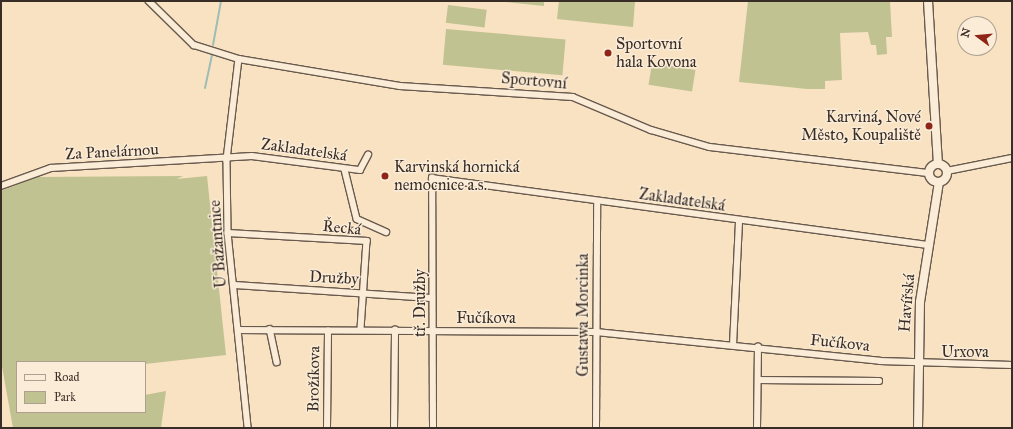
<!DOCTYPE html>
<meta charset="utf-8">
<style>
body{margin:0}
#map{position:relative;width:1013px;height:429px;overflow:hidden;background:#f8e2c1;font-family:"IM FELL Great Primer",serif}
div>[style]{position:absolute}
.green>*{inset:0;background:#c0c291;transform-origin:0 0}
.stream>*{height:2px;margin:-1px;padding:0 1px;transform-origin:1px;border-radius:1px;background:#9dbdb6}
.roads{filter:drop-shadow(1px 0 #695a4e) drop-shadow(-1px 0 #695a4e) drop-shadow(0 1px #695a4e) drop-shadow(0 -1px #695a4e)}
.street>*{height:5.5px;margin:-2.75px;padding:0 2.75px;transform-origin:2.75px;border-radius:2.75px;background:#faecd7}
.secondary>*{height:8px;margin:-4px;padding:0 4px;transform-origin:4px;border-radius:4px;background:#faecd7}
.secondary>.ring{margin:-4px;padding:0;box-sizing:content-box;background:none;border:8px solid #faecd7;border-radius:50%}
.dots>*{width:11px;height:11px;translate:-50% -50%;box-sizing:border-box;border:2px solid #faecd7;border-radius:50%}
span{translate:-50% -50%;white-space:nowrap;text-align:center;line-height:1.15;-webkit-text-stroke:3px #faecd7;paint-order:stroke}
.poi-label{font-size:16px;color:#392d27}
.left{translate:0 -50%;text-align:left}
.right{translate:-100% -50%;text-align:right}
.street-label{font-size:16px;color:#392d27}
.frame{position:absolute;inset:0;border:2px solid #392d27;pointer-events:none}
.legend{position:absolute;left:16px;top:361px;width:130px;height:52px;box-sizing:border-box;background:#faecd7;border:1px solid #ada091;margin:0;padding:5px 7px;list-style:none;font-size:12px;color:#392d27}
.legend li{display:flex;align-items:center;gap:8px;height:20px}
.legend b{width:20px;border:1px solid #ada091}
.north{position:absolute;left:957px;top:16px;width:40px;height:40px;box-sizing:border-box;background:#faecd7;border:1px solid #ada091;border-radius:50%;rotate:286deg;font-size:11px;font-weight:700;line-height:16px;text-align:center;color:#392d27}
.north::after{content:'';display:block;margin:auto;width:14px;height:18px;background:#8f2418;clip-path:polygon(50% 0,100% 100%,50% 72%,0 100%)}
</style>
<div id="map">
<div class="green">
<div style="clip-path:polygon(497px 1px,544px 1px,544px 6px)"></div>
<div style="clip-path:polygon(559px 1px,635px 1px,633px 27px,557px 19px)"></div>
<div style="clip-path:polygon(748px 1px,890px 1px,892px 37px,886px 37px,887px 54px,877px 55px,876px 45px,871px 45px,868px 32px,840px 33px,842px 80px,825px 81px,825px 89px,807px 89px,739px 82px)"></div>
<div style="left:448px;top:5px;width:39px;height:18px;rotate:7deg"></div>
<div style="left:446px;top:29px;width:120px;height:36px;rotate:5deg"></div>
<div style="left:652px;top:63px;width:44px;height:22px;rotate:9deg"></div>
<div style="clip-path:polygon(183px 176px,177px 179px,207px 176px,226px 355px,145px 364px,17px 362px,17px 412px,145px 412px,145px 395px,166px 391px,161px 428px,13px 428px,1px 361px,1px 191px,37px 177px)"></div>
</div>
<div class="stream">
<div style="left:213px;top:45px;width:45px;rotate:-79.7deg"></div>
<div style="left:205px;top:88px;width:34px;rotate:-78deg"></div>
</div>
<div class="roads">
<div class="street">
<div style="left:149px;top:1px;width:63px;rotate:44.4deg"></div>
<div style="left:194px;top:45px;width:47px;rotate:17.3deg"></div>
<div style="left:239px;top:59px;width:163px;rotate:9.5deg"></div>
<div style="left:400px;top:86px;width:173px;rotate:3.6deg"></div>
<div style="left:573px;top:97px;width:85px;rotate:22.9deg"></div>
<div style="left:651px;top:130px;width:61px;rotate:16.1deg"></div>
<div style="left:710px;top:147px;width:221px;rotate:6.8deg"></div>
<div style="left:239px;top:59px;width:102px;rotate:96.8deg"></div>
<div style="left:227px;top:160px;width:73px;rotate:89.2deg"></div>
<div style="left:228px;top:233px;width:196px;rotate:84.1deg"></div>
<div style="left:345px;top:170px;width:50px;rotate:76.2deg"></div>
<div style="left:357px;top:219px;width:32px;rotate:24deg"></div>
<div style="left:947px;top:171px;width:66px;rotate:-11.3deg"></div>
<div style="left:1px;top:186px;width:53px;rotate:-19.8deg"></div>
<div style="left:51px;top:168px;width:201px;rotate:-3.4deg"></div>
<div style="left:252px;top:156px;width:109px;rotate:7.4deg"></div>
<div style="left:360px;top:170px;width:17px;rotate:-62deg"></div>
<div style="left:228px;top:233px;width:139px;rotate:3.3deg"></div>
<div style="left:367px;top:241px;width:89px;rotate:93.9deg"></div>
<div style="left:234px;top:285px;width:198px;rotate:3.8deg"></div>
<div style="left:270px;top:329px;width:34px;rotate:78deg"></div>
<div style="left:238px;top:330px;width:358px;rotate:0.3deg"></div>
<div style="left:596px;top:332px;width:285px;rotate:5.8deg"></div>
<div style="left:880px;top:361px;width:132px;rotate:1.7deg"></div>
<div style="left:733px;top:345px;width:124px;rotate:-87.2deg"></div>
<div style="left:758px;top:380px;width:121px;rotate:0.5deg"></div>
<div style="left:327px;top:428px;width:97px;rotate:-89.4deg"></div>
<div style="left:394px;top:428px;width:98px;rotate:-89.4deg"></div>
<div style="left:433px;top:428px;width:250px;rotate:-90.2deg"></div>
<div style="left:432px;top:178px;width:501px;rotate:7.69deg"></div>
<div style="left:596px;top:428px;width:226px;rotate:-89.7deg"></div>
<div style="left:757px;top:428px;width:81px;rotate:-89.3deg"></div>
</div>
<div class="secondary">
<div style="left:928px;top:1px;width:163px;rotate:86.5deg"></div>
<div class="ring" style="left:929px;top:164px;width:10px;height:10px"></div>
<div style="left:918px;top:428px;width:126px;rotate:-89.1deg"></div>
<div style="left:920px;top:302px;width:121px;rotate:-81deg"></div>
</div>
</div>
<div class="dots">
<div style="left:608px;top:53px;background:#8f2418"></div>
<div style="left:929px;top:126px;background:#8f2418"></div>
<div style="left:385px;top:176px;background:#8f2418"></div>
</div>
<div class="poi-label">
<span class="left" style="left:616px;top:53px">Sportovní<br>hala Kovona</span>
<span class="right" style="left:921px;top:126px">Karviná, Nové<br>Město, Koupaliště</span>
<span class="left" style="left:394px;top:176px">Karvinská hornická<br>nemocnice a.s.</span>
</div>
<div class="street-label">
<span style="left:534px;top:81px;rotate:5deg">Sportovní</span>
<span style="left:304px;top:150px;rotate:8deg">Zakladatelská</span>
<span style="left:112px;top:152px;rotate:-3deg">Za Panelárnou</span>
<span style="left:682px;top:200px;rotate:8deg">Zakladatelská</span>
<span style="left:342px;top:228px;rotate:6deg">Řecká</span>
<span style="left:218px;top:244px;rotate:-94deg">U Bažantnice</span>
<span style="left:334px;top:278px;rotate:3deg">Družby</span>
<span style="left:420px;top:303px;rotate:-90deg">tř. Družby</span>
<span style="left:907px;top:303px;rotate:-85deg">Havířská</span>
<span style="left:583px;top:315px;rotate:-90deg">Gustawa Morcinka</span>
<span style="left:486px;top:318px">Fučíkova</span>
<span style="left:840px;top:343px;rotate:6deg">Fučíkova</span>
<span style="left:965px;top:352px">Urxova</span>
<span style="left:314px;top:379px;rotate:-89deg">Brožíkova</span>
</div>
<div class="frame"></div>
<ul class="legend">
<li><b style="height:5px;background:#faecd7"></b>Road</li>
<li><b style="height:11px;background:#c0c291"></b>Park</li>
</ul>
<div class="north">N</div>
</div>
